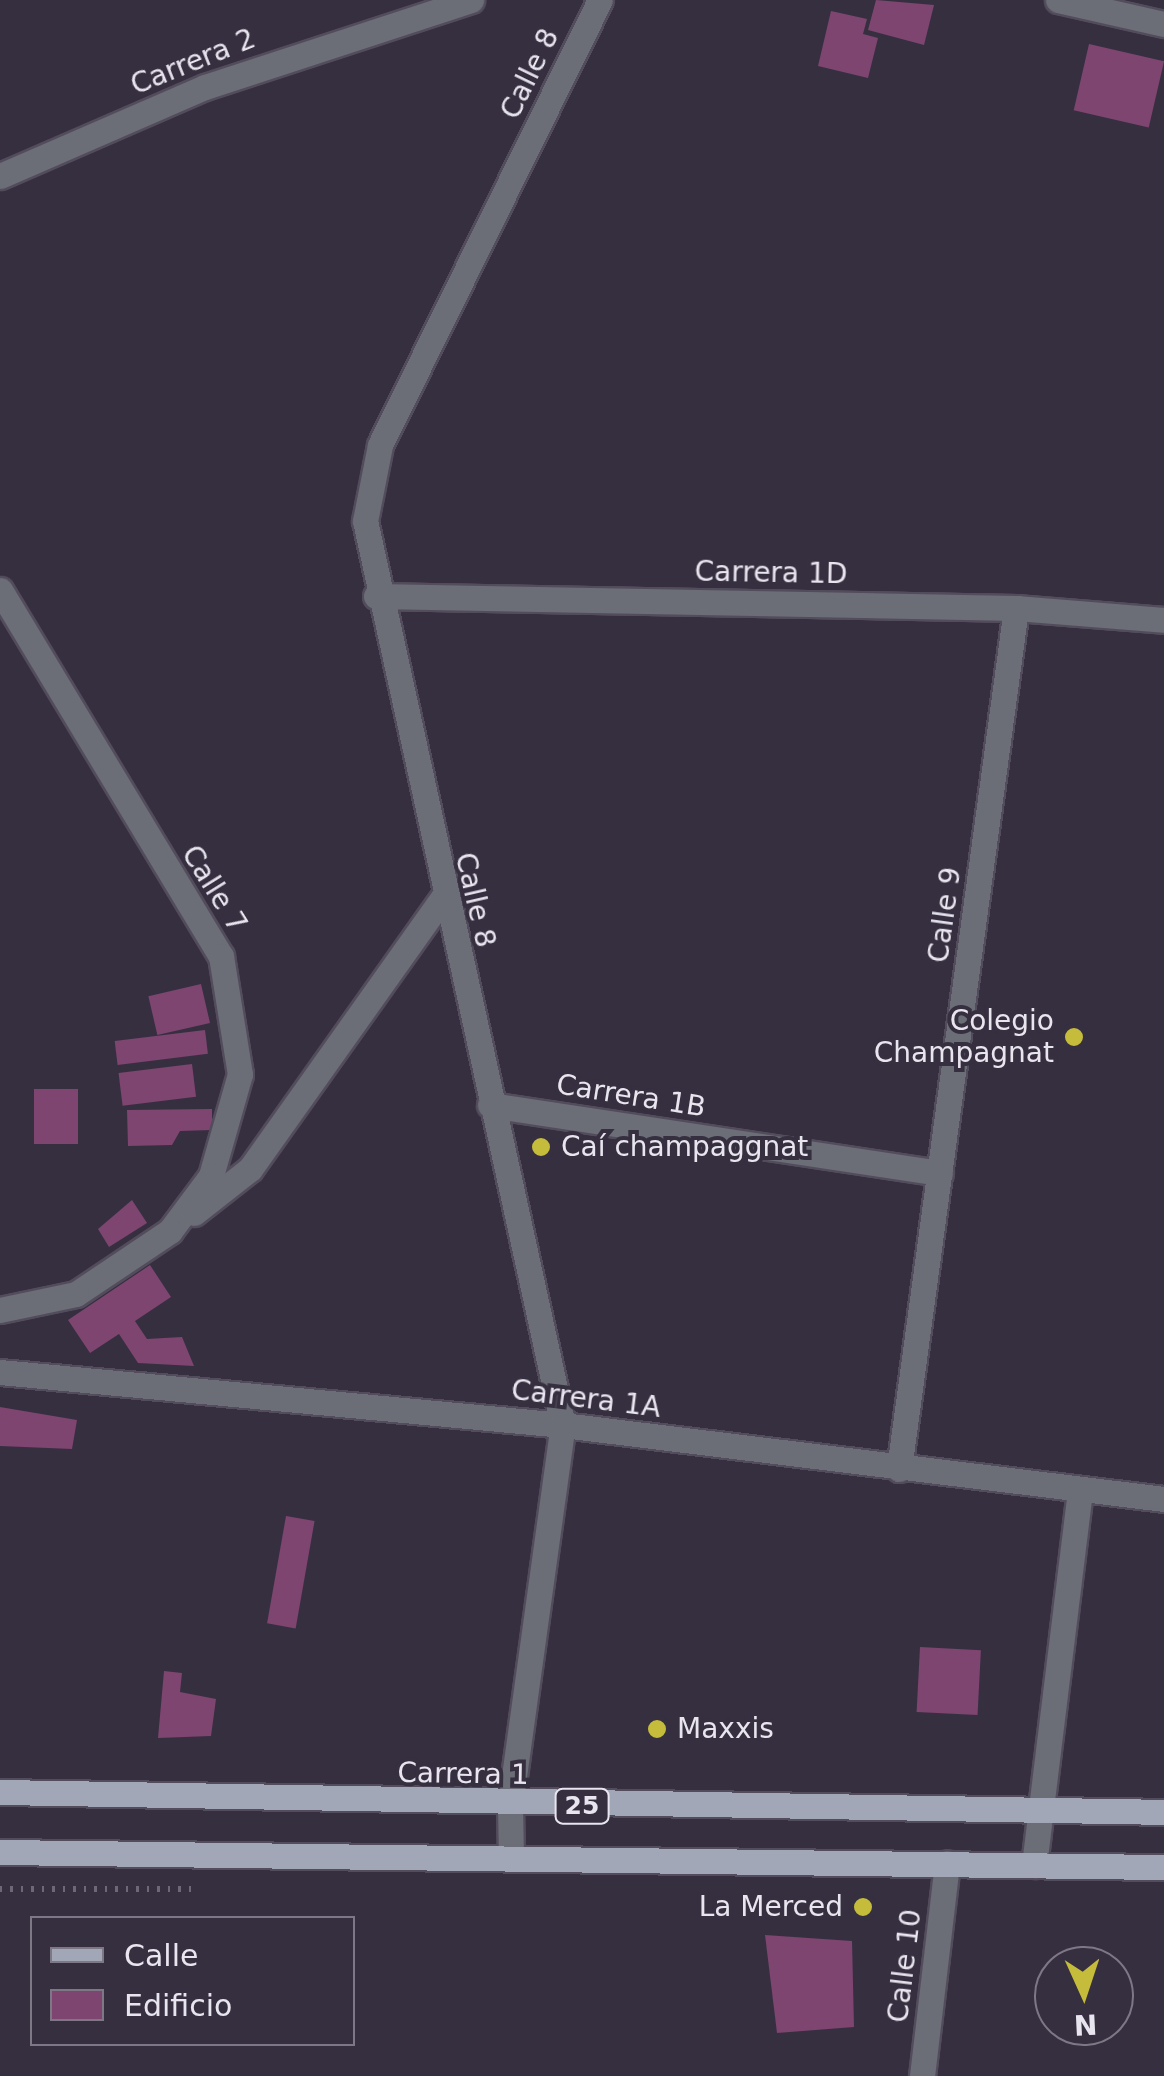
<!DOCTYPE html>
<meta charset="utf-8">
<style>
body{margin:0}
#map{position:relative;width:1164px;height:2076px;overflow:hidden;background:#362f40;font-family:"DejaVu Sans",sans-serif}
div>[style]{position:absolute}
.building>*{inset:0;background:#7d456f;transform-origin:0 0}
.path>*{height:6px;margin-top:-3px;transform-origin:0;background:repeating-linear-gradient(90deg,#6d6776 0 2.5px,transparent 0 10.5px)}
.roads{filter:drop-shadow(2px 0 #534c5c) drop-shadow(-2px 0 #534c5c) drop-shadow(0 2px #534c5c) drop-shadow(0 -2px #534c5c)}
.minor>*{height:25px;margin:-12.5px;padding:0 12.5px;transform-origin:12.5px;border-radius:12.5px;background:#6b6e76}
.tertiary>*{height:25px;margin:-12.5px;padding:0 12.5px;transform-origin:12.5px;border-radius:12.5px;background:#6b6e76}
.primary>*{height:25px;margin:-12.5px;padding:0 12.5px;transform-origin:12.5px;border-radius:12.5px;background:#a2a7b8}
.dots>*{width:28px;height:28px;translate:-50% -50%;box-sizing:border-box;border:5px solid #362f40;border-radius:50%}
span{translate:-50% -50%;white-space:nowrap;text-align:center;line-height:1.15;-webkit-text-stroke:8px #362f40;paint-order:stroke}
.shield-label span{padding:2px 8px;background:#362f40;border:2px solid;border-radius:8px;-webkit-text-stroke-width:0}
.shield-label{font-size:25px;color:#e9e5ef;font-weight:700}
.street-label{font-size:28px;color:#e9e5ef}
.poi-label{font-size:28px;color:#e9e5ef}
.right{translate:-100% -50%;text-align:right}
.left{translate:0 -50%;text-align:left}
.legend{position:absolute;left:30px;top:1916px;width:325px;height:130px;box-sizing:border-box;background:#362f40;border:2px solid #7e7886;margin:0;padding:12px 18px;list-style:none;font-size:30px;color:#e9e5ef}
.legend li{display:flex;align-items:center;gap:20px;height:50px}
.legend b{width:50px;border:2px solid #7e7886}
.north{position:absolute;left:1034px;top:1946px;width:100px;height:100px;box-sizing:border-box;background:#362f40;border:2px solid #7e7886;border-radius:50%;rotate:177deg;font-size:28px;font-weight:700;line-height:40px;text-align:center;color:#e9e5ef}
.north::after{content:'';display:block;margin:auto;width:35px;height:45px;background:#c6bc3c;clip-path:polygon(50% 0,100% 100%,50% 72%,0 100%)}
</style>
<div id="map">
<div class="building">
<div style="clip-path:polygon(876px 0,934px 5px,924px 45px,868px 30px)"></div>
<div style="clip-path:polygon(831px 11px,867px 19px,863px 34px,878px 38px,868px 78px,818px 66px)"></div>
<div style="left:1089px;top:44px;width:77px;height:68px;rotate:13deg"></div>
<div style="left:201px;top:984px;width:40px;height:54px;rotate:77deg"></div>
<div style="left:205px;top:1030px;width:24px;height:91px;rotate:83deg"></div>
<div style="left:192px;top:1064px;width:33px;height:74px;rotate:83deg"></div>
<div style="left:34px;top:1089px;width:44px;height:55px"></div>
<div style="clip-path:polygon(212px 1109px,212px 1130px,180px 1131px,172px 1145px,128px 1146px,127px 1110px)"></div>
<div style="clip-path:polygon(132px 1200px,147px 1223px,109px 1247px,98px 1229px)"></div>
<div style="clip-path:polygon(150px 1265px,171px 1297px,135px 1321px,147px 1339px,182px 1337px,194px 1366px,138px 1363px,119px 1334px,90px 1353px,68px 1320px)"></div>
<div style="clip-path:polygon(0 1407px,77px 1420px,72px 1449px,0 1446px)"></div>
<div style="left:286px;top:1516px;width:29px;height:109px;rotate:10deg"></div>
<div style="left:920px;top:1647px;width:61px;height:65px;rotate:3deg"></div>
<div style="clip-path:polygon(164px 1671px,182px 1673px,180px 1692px,216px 1699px,211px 1736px,158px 1738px)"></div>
<div style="clip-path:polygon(765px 1935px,852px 1941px,854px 2027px,777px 2033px)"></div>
</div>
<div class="path">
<div style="left:0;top:1889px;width:195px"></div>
</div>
<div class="roads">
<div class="minor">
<div style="left:0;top:590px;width:428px;rotate:58.9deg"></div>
<div style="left:221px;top:956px;width:120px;rotate:80.9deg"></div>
<div style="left:240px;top:1074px;width:106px;rotate:105.9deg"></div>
<div style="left:211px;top:1176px;width:69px;rotate:126.7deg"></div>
<div style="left:170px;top:1231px;width:113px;rotate:146.2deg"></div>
<div style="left:76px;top:1294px;width:78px;rotate:168.1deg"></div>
<div style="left:376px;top:596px;width:640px;rotate:1.07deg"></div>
<div style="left:1016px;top:608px;width:148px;rotate:4.6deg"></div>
<div style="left:490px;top:1105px;width:455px;rotate:8.6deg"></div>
<div style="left:194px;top:1213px;width:71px;rotate:-38.2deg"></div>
<div style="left:250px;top:1169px;width:334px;rotate:-54.6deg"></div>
<div style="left:899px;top:1469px;width:869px;rotate:-82.26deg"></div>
<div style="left:511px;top:1858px;width:53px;rotate:-91.1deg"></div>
<div style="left:510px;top:1805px;width:384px;rotate:-82.1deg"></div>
<div style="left:563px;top:1425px;width:925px;rotate:-102.35deg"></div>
<div style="left:365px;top:521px;width:77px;rotate:-78.8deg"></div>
<div style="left:380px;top:445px;width:496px;rotate:-63.7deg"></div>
<div style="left:1034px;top:1865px;width:378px;rotate:-83deg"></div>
<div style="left:922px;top:2076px;width:214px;rotate:-83.3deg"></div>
</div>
<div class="tertiary">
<div style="left:1058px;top:0;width:109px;rotate:12.8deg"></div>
<div style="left:0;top:176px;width:223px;rotate:-23.5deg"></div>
<div style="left:205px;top:87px;width:280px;rotate:-18.1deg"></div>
<div style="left:0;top:1372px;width:565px;rotate:5.38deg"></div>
<div style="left:563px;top:1425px;width:606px;rotate:7.02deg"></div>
</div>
<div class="primary">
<div style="left:0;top:1792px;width:1164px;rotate:0.98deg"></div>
<div style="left:0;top:1852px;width:1164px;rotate:0.74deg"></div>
</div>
</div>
<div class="dots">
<div style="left:1074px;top:1037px;background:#c6bc3c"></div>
<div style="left:541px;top:1147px;background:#c6bc3c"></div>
<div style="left:657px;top:1729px;background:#c6bc3c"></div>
<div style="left:863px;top:1907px;background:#c6bc3c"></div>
</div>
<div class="shield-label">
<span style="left:582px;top:1806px">25</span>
</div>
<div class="street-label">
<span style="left:193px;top:62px;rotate:-22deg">Carrera 2</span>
<span style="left:530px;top:74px;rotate:-64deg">Calle 8</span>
<span style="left:771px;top:573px;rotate:1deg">Carrera 1D</span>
<span style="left:214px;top:889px;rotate:58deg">Calle 7</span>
<span style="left:475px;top:900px;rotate:77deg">Calle 8</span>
<span style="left:945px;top:915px;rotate:-82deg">Calle 9</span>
<span style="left:631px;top:1096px;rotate:9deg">Carrera 1B</span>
<span style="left:586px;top:1399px;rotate:7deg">Carrera 1A</span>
<span style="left:463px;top:1774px;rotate:1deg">Carrera 1</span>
<span style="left:905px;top:1966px;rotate:-83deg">Calle 10</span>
</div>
<div class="poi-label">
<span class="right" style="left:1054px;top:1037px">Colegio<br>Champagnat</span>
<span class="left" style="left:561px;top:1147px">Caí champaggnat</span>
<span class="left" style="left:677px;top:1729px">Maxxis</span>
<span class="right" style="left:843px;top:1907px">La Merced</span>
</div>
<ul class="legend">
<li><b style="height:12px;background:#a2a7b8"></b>Calle</li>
<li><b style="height:28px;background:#7d456f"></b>Edificio</li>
</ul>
<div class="north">N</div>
</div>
